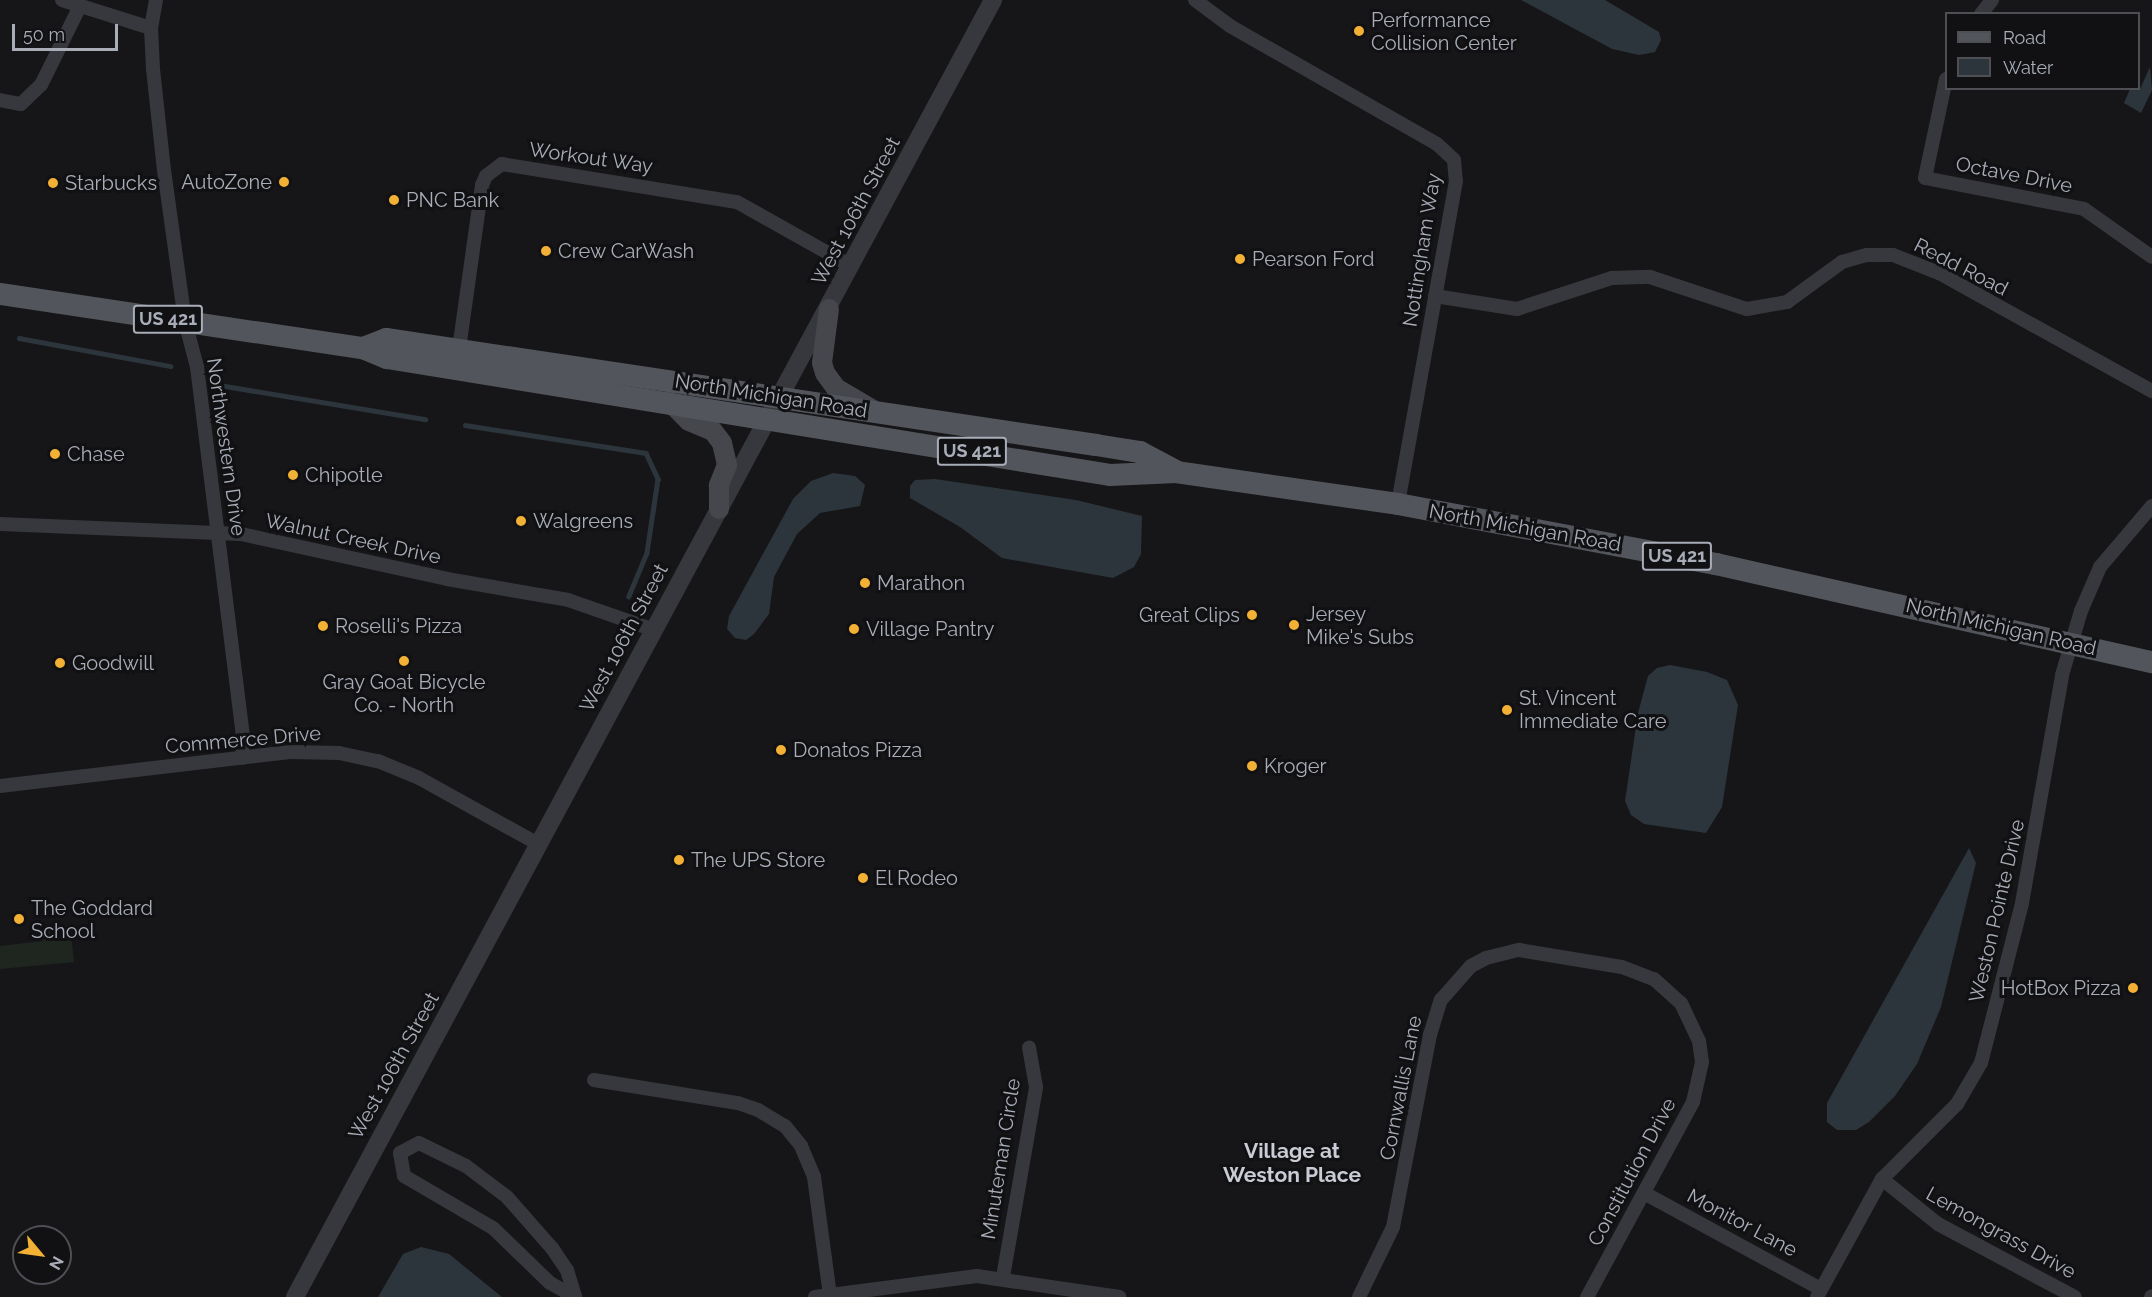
<!DOCTYPE html>
<style>
body{margin:0}
#map{position:relative;width:2152px;height:1297px;overflow:hidden;background:#161618;font-family:Raleway,sans-serif}
div>[style]{position:absolute}
.green>*{inset:0;background:#1e261f}
.water>*{inset:0;background:#2c353c}
.stream>*{height:4.5px;margin:-2.25px;padding:0 2.25px;transform-origin:2.25px;border-radius:2.25px;background:#2c353c}
.minor>*{height:14px;margin:-7px;padding:0 7px;transform-origin:7px;border-radius:7px;background:#37383d}
.tertiary>*{height:18px;margin:-9px;padding:0 9px;transform-origin:9px;border-radius:9px;background:#37383d}
.secondary>*{height:20px;margin:-10px;padding:0 10px;transform-origin:10px;border-radius:10px;background:#45474d}
.primary>*{height:22px;margin:-11px;padding:0 11px;transform-origin:11px;border-radius:11px;background:#53555c}
.dots>*{width:16px;height:16px;translate:-50% -50%;box-sizing:border-box;border:3px solid #111113;border-radius:50%}
span{translate:-50% -50%;white-space:nowrap;text-align:center;line-height:1.15;-webkit-text-stroke:6px #111113;paint-order:stroke}
.shield-label span{padding:2px 4px;background:#111113;border:2px solid;border-radius:4px;-webkit-text-stroke-width:0}
.shield-label{font-size:18px;color:#a8adb8;font-weight:700}
.poi-label{font-size:20px;color:#a8adb8}
.left{translate:0 -50%;text-align:left}
.right{translate:-100% -50%;text-align:right}
.street-label{font-size:20px;color:#a8adb8}
.neighbourhood-label{font-size:21px;color:#c9ccd4;font-weight:700}
.legend{position:absolute;left:1945px;top:12px;width:195px;height:78px;box-sizing:border-box;background:#111113;border:2px solid #4d4f55;margin:0;padding:8px 10px;list-style:none;font-size:18px;color:#a8adb8}
.legend li{display:flex;align-items:center;gap:12px;height:30px}
.legend b{width:30px;border:2px solid #4d4f55}
.north{position:absolute;left:12px;top:1225px;width:60px;height:60px;box-sizing:border-box;background:#111113;border:2px solid #4d4f55;border-radius:50%;rotate:119deg;font-size:16px;font-weight:700;line-height:24px;text-align:center;color:#a8adb8}
.north::after{content:'';display:block;margin:auto;width:21px;height:27px;background:#f2b134;clip-path:polygon(50% 0,100% 100%,50% 72%,0 100%)}
.scale{position:absolute;left:12px;top:24px;width:106px;height:27px;box-sizing:border-box;border:3px solid #a8adb8;border-top:0;padding-left:8px;font-size:18px;line-height:21px;white-space:nowrap;color:#a8adb8;-webkit-text-stroke:4px #111113;paint-order:stroke}
</style>
<div id="map">
<div class="green">
<div style="clip-path:polygon(70px 925px,74px 962px,0 969px,0 946px,42px 941px,41px 928px)"></div>
</div>
<div class="water">
<div style="clip-path:polygon(1521px 0,1605px 0,1659px 32px,1661px 40px,1655px 52px,1639px 55px,1612px 49px)"></div>
<div style="clip-path:polygon(2150px 67px,2152px 90px,2141px 113px,2124px 103px,2130px 89px,2140px 89px)"></div>
<div style="clip-path:polygon(833px 473px,855px 476px,865px 485px,860px 506px,820px 513px,797px 534px,774px 577px,769px 614px,754px 634px,746px 640px,735px 638px,727px 629px,729px 616px,793px 499px,811px 481px)"></div>
<div style="clip-path:polygon(935px 479px,1076px 500px,1142px 516px,1141px 554px,1134px 567px,1113px 578px,1002px 558px,960px 527px,910px 498px,910px 486px,915px 480px)"></div>
<div style="clip-path:polygon(1670px 665px,1707px 672px,1727px 680px,1738px 705px,1722px 807px,1706px 833px,1644px 824px,1631px 815px,1625px 801px,1638px 713px,1648px 676px,1657px 668px)"></div>
<div style="clip-path:polygon(1969px 848px,1976px 863px,1941px 1007px,1917px 1064px,1895px 1096px,1869px 1122px,1856px 1130px,1837px 1130px,1827px 1122px,1827px 1103px)"></div>
<div style="clip-path:polygon(421px 1247px,449px 1254px,502px 1297px,378px 1297px,403px 1254px)"></div>
</div>
<div class="stream">
<div style="left:19px;top:338px;width:154px;rotate:10.5deg"></div>
<div style="left:225px;top:386px;width:203px;rotate:9.4deg"></div>
<div style="left:465px;top:425px;width:183px;rotate:8.8deg"></div>
<div style="left:646px;top:453px;width:29px;rotate:65deg"></div>
<div style="left:658px;top:479px;width:75px;rotate:98.5deg"></div>
<div style="left:647px;top:553px;width:47px;rotate:112.7deg"></div>
</div>
<div class="minor">
<div style="left:62px;top:0;width:93px;rotate:17.5deg"></div>
<div style="left:156px;top:0;width:28px;rotate:100deg"></div>
<div style="left:151px;top:28px;width:41px;rotate:87.2deg"></div>
<div style="left:153px;top:69px;width:102px;rotate:83.8deg"></div>
<div style="left:164px;top:170px;width:152px;rotate:82.1deg"></div>
<div style="left:185px;top:321px;width:48px;rotate:75.4deg"></div>
<div style="left:197px;top:367px;width:374px;rotate:82.9deg"></div>
<div style="left:243px;top:738px;width:20px;rotate:93deg"></div>
<div style="left:1195px;top:0;width:44px;rotate:36.6deg"></div>
<div style="left:1230px;top:26px;width:238px;rotate:29.7deg"></div>
<div style="left:1437px;top:144px;width:23px;rotate:43deg"></div>
<div style="left:1454px;top:160px;width:21px;rotate:85deg"></div>
<div style="left:1456px;top:181px;width:328px;rotate:100.2deg"></div>
<div style="left:1981px;top:14px;width:18px;rotate:-52deg"></div>
<div style="left:1946px;top:79px;width:101px;rotate:102deg"></div>
<div style="left:1925px;top:178px;width:162px;rotate:11deg"></div>
<div style="left:2084px;top:209px;width:83px;rotate:35.2deg"></div>
<div style="left:0;top:100px;width:21px;rotate:11deg"></div>
<div style="left:21px;top:104px;width:28px;rotate:-44deg"></div>
<div style="left:41px;top:85px;width:88px;rotate:-63.7deg"></div>
<div style="left:1435px;top:296px;width:83px;rotate:9deg"></div>
<div style="left:1517px;top:309px;width:100px;rotate:-18.1deg"></div>
<div style="left:1612px;top:278px;width:38px;rotate:-2deg"></div>
<div style="left:1650px;top:277px;width:102px;rotate:18.3deg"></div>
<div style="left:1747px;top:309px;width:41px;rotate:-9.9deg"></div>
<div style="left:1787px;top:302px;width:68px;rotate:-36deg"></div>
<div style="left:1842px;top:262px;width:26px;rotate:-16deg"></div>
<div style="left:1867px;top:255px;width:26px"></div>
<div style="left:1893px;top:255px;width:49px;rotate:21.4deg"></div>
<div style="left:1939px;top:273px;width:244px;rotate:29deg"></div>
<div style="left:459px;top:349px;width:166px;rotate:-82deg"></div>
<div style="left:482px;top:185px;width:10px;rotate:-66deg"></div>
<div style="left:486px;top:176px;width:20px;rotate:-37deg"></div>
<div style="left:502px;top:164px;width:238px;rotate:9.2deg"></div>
<div style="left:737px;top:202px;width:131px;rotate:29.3deg"></div>
<div style="left:0;top:524px;width:241px;rotate:2.4deg"></div>
<div style="left:241px;top:534px;width:211px;rotate:12.3deg"></div>
<div style="left:447px;top:579px;width:123px;rotate:9.8deg"></div>
<div style="left:568px;top:600px;width:91px;rotate:19.2deg"></div>
<div style="left:0;top:786px;width:292px;rotate:-6.7deg"></div>
<div style="left:290px;top:752px;width:49px;rotate:1.2deg"></div>
<div style="left:339px;top:753px;width:40px;rotate:12deg"></div>
<div style="left:378px;top:761px;width:44px;rotate:22.5deg"></div>
<div style="left:419px;top:778px;width:138px;rotate:29deg"></div>
<div style="left:594px;top:1080px;width:146px;rotate:9.1deg"></div>
<div style="left:738px;top:1103px;width:21px;rotate:19deg"></div>
<div style="left:758px;top:1110px;width:31px;rotate:31deg"></div>
<div style="left:785px;top:1126px;width:26px;rotate:51deg"></div>
<div style="left:801px;top:1146px;width:34px;rotate:67deg"></div>
<div style="left:814px;top:1177px;width:119px;rotate:82.3deg"></div>
<div style="left:400px;top:1153px;width:21px;rotate:-28deg"></div>
<div style="left:419px;top:1143px;width:52px;rotate:26.1deg"></div>
<div style="left:466px;top:1166px;width:51px;rotate:37.1deg"></div>
<div style="left:507px;top:1197px;width:68px;rotate:48.6deg"></div>
<div style="left:552px;top:1248px;width:27px;rotate:56deg"></div>
<div style="left:567px;top:1270px;width:28px;rotate:73deg"></div>
<div style="left:400px;top:1153px;width:23px;rotate:80deg"></div>
<div style="left:404px;top:1176px;width:103px;rotate:30.3deg"></div>
<div style="left:493px;top:1228px;width:79px;rotate:44deg"></div>
<div style="left:550px;top:1283px;width:29px;rotate:29deg"></div>
<div style="left:1882px;top:1179px;width:72px;rotate:38.8deg"></div>
<div style="left:1938px;top:1224px;width:155px;rotate:28.1deg"></div>
<div style="left:1644px;top:1193px;width:201px;rotate:28.5deg"></div>
<div style="left:1003px;top:1277px;width:193px;rotate:-80.1deg"></div>
<div style="left:1036px;top:1087px;width:40px;rotate:-100deg"></div>
<div style="left:815px;top:1297px;width:163px;rotate:-7.4deg"></div>
<div style="left:977px;top:1276px;width:144px;rotate:8.4deg"></div>
<div style="left:1359px;top:1297px;width:78px;rotate:-64.1deg"></div>
<div style="left:1393px;top:1227px;width:196px;rotate:-79.1deg"></div>
<div style="left:1430px;top:1035px;width:37px;rotate:-73deg"></div>
<div style="left:1441px;top:1000px;width:45px;rotate:-48.6deg"></div>
<div style="left:1471px;top:966px;width:17px;rotate:-28deg"></div>
<div style="left:1486px;top:958px;width:34px;rotate:-14deg"></div>
<div style="left:1519px;top:950px;width:104px;rotate:9.4deg"></div>
<div style="left:1622px;top:967px;width:34px;rotate:21deg"></div>
<div style="left:1654px;top:979px;width:36px;rotate:42deg"></div>
<div style="left:1681px;top:1003px;width:42px;rotate:64.7deg"></div>
<div style="left:1699px;top:1041px;width:21px;rotate:82deg"></div>
<div style="left:1702px;top:1062px;width:41px;rotate:102.7deg"></div>
<div style="left:1693px;top:1102px;width:222px;rotate:118.5deg"></div>
<div style="left:1817px;top:1297px;width:135px;rotate:-61.2deg"></div>
<div style="left:1882px;top:1179px;width:106px;rotate:-45deg"></div>
<div style="left:1957px;top:1104px;width:48px;rotate:-59.7deg"></div>
<div style="left:1981px;top:1063px;width:165px;rotate:-75.6deg"></div>
<div style="left:2022px;top:903px;width:231px;rotate:-80deg"></div>
<div style="left:2062px;top:675px;width:67px;rotate:-73.5deg"></div>
<div style="left:2081px;top:611px;width:48px;rotate:-66.6deg"></div>
<div style="left:2100px;top:567px;width:80px;rotate:-49.6deg"></div>
<div style="left:2151px;top:1297px;width:1px;rotate:-45deg"></div>
</div>
<div class="tertiary">
<div style="left:295px;top:1297px;width:1473px;rotate:-61.71deg"></div>
</div>
<div class="secondary">
<div style="left:829px;top:309px;width:54px;rotate:97.4deg"></div>
<div style="left:822px;top:363px;width:10px;rotate:73deg"></div>
<div style="left:825px;top:373px;width:19px;rotate:54deg"></div>
<div style="left:836px;top:388px;width:43px;rotate:30.7deg"></div>
<div style="left:670px;top:402px;width:27px;rotate:45deg"></div>
<div style="left:689px;top:421px;width:26px;rotate:23deg"></div>
<div style="left:713px;top:431px;width:15px;rotate:53deg"></div>
<div style="left:722px;top:443px;width:23px;rotate:77deg"></div>
<div style="left:727px;top:465px;width:22px;rotate:112deg"></div>
<div style="left:719px;top:485px;width:24px;rotate:90deg"></div>
</div>
<div class="primary">
<div style="left:0;top:294px;width:367px;rotate:8.5deg"></div>
<div style="left:363px;top:348px;width:26px;rotate:23deg"></div>
<div style="left:387px;top:358px;width:732px;rotate:9.19deg"></div>
<div style="left:1110px;top:475px;width:66px;rotate:-2.6deg"></div>
<div style="left:1176px;top:472px;width:224px;rotate:8.2deg"></div>
<div style="left:1398px;top:504px;width:324px;rotate:10.7deg"></div>
<div style="left:1716px;top:564px;width:447px;rotate:12.7deg"></div>
<div style="left:363px;top:348px;width:25px;rotate:-21deg"></div>
<div style="left:386px;top:339px;width:718px;rotate:8.49deg"></div>
<div style="left:1096px;top:445px;width:45px;rotate:9deg"></div>
<div style="left:1140px;top:452px;width:40px;rotate:28deg"></div>
</div>
<div class="dots">
<div style="left:1359px;top:31px;background:#f2b134"></div>
<div style="left:284px;top:182px;background:#f2b134"></div>
<div style="left:53px;top:183px;background:#f2b134"></div>
<div style="left:394px;top:200px;background:#f2b134"></div>
<div style="left:546px;top:251px;background:#f2b134"></div>
<div style="left:1240px;top:259px;background:#f2b134"></div>
<div style="left:55px;top:454px;background:#f2b134"></div>
<div style="left:293px;top:475px;background:#f2b134"></div>
<div style="left:521px;top:521px;background:#f2b134"></div>
<div style="left:865px;top:583px;background:#f2b134"></div>
<div style="left:1252px;top:615px;background:#f2b134"></div>
<div style="left:1294px;top:625px;background:#f2b134"></div>
<div style="left:323px;top:626px;background:#f2b134"></div>
<div style="left:854px;top:629px;background:#f2b134"></div>
<div style="left:404px;top:661px;background:#f2b134"></div>
<div style="left:60px;top:663px;background:#f2b134"></div>
<div style="left:1507px;top:710px;background:#f2b134"></div>
<div style="left:781px;top:750px;background:#f2b134"></div>
<div style="left:1252px;top:766px;background:#f2b134"></div>
<div style="left:679px;top:860px;background:#f2b134"></div>
<div style="left:863px;top:878px;background:#f2b134"></div>
<div style="left:19px;top:919px;background:#f2b134"></div>
<div style="left:2133px;top:988px;background:#f2b134"></div>
</div>
<div class="shield-label">
<span style="left:168px;top:319px">US 421</span>
<span style="left:972px;top:451px">US 421</span>
<span style="left:1677px;top:556px">US 421</span>
</div>
<div class="poi-label">
<span class="left" style="left:1371px;top:32px">Performance<br>Collision Center</span>
<span class="right" style="left:272px;top:182px">AutoZone</span>
<span class="left" style="left:65px;top:183px">Starbucks</span>
<span class="left" style="left:406px;top:200px">PNC Bank</span>
<span class="left" style="left:558px;top:251px">Crew CarWash</span>
<span class="left" style="left:1252px;top:259px">Pearson Ford</span>
<span class="left" style="left:67px;top:454px">Chase</span>
<span class="left" style="left:305px;top:475px">Chipotle</span>
<span class="left" style="left:533px;top:521px">Walgreens</span>
<span class="left" style="left:877px;top:583px">Marathon</span>
<span class="left" style="left:1306px;top:626px">Jersey<br>Mike's Subs</span>
<span class="right" style="left:1240px;top:615px">Great Clips</span>
<span class="left" style="left:335px;top:626px">Roselli's Pizza</span>
<span class="left" style="left:866px;top:629px">Village Pantry</span>
<span class="left" style="left:72px;top:663px">Goodwill</span>
<span style="left:404px;top:694px">Gray Goat Bicycle<br>Co. - North</span>
<span class="left" style="left:1519px;top:710px">St. Vincent<br>Immediate Care</span>
<span class="left" style="left:793px;top:750px">Donatos Pizza</span>
<span class="left" style="left:1264px;top:766px">Kroger</span>
<span class="left" style="left:691px;top:860px">The UPS Store</span>
<span class="left" style="left:875px;top:878px">El Rodeo</span>
<span class="left" style="left:31px;top:920px">The Goddard<br>School</span>
<span class="right" style="left:2121px;top:988px">HotBox Pizza</span>
</div>
<div class="street-label">
<span style="left:591px;top:158px;rotate:8deg">Workout Way</span>
<span style="left:2014px;top:175px;rotate:11deg">Octave Drive</span>
<span style="left:856px;top:211px;rotate:-62deg">West 106th Street</span>
<span style="left:1422px;top:250px;rotate:-81deg">Nottingham Way</span>
<span style="left:1961px;top:267px;rotate:27deg">Redd Road</span>
<span style="left:771px;top:396px;rotate:9deg">North Michigan Road</span>
<span style="left:226px;top:447px;rotate:82deg">Northwestern Drive</span>
<span style="left:1525px;top:528px;rotate:10deg">North Michigan Road</span>
<span style="left:353px;top:539px;rotate:12deg">Walnut Creek Drive</span>
<span style="left:2001px;top:627px;rotate:13deg">North Michigan Road</span>
<span style="left:624px;top:638px;rotate:-62deg">West 106th Street</span>
<span style="left:243px;top:740px;rotate:-5deg">Commerce Drive</span>
<span style="left:1997px;top:911px;rotate:-77deg">Weston Pointe Drive</span>
<span style="left:394px;top:1066px;rotate:-61deg">West 106th Street</span>
<span style="left:1401px;top:1088px;rotate:-79deg">Cornwallis Lane</span>
<span style="left:1001px;top:1159px;rotate:-81deg">Minuteman Circle</span>
<span style="left:1632px;top:1172px;rotate:-62deg">Constitution Drive</span>
<span style="left:1742px;top:1223px;rotate:28deg">Monitor Lane</span>
<span style="left:2001px;top:1233px;rotate:29deg">Lemongrass Drive</span>
</div>
<div class="neighbourhood-label">
<span style="left:1292px;top:1163px">Village at<br>Weston Place</span>
</div>
<ul class="legend">
<li><b style="height:8px;background:#53555c"></b>Road</li>
<li><b style="height:16px;background:#2c353c"></b>Water</li>
</ul>
<div class="north">N</div>
<div class="scale">50 m</div>
</div>
